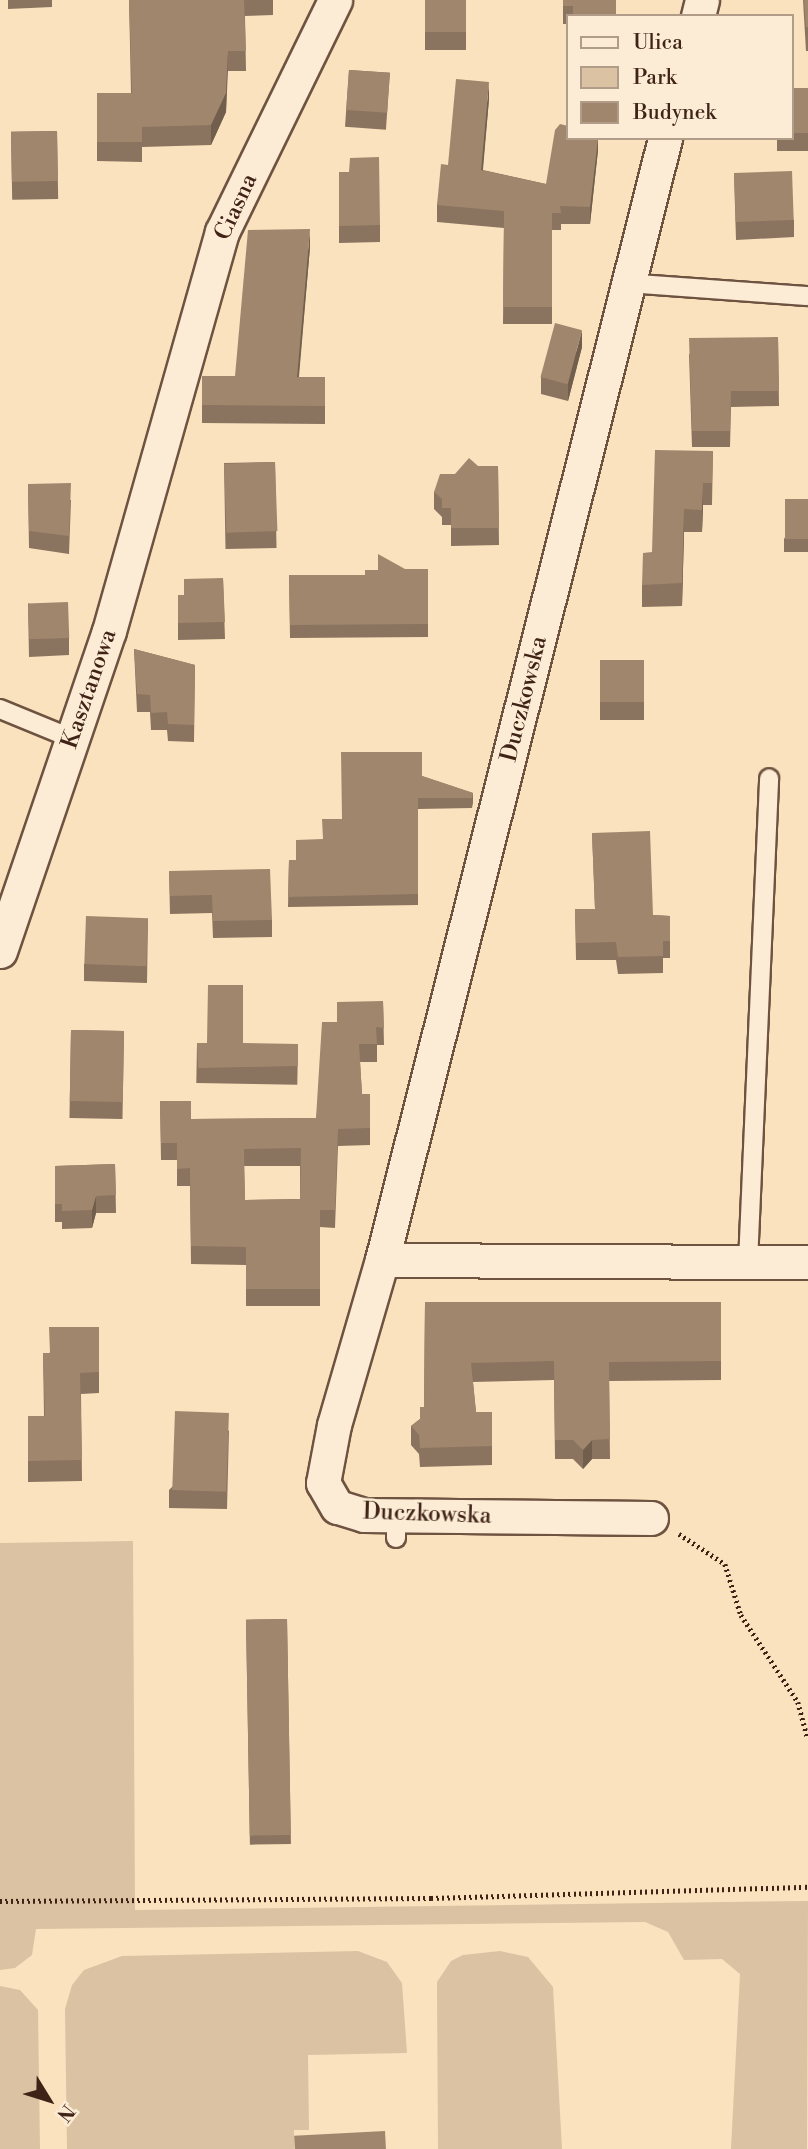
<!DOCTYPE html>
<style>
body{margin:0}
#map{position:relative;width:808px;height:2149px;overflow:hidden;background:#fae2be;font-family:"Libre Bodoni",serif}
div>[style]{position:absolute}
.green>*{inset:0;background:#dac2a2}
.path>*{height:4.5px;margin-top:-2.25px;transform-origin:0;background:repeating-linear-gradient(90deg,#402317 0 2px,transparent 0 5.5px)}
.roads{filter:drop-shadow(2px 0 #6e5341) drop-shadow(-2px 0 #6e5341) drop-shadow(0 2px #6e5341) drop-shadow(0 -2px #6e5341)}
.lane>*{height:18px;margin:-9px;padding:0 9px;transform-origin:9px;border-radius:9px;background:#fcecd5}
.street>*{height:33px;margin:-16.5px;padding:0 16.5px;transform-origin:16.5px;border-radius:16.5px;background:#fcecd5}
.wall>*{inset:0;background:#8a735f;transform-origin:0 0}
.shaded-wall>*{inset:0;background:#715e4d}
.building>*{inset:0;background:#a1866e;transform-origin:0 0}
span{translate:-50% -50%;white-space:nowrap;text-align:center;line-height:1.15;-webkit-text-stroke:5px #fcecd5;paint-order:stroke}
.street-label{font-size:23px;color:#402317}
.legend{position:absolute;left:566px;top:14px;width:228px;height:126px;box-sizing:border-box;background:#fcecd5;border:2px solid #b19c89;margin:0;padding:9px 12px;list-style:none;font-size:21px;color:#402317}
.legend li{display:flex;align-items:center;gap:14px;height:35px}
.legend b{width:35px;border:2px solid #b19c89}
.north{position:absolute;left:14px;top:2065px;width:70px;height:70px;-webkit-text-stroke:5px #fcecd5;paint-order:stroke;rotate:128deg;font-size:19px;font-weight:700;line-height:28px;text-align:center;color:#402317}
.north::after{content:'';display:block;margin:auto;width:24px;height:32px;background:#402317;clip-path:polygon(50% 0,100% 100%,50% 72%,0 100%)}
</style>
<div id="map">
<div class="green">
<div style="clip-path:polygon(133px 1541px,135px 1910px,808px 1901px,807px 2149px,731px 2149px,740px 1974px,722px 1959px,684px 1960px,668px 1932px,645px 1922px,36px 1929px,32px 1955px,15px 1968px,0 1970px,0 1543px)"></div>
<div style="clip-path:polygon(358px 1951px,387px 1962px,402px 1983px,407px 2053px,308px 2055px,309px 2130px,294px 2130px,294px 2149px,67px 2149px,65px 2009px,72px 1985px,84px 1970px,122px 1956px)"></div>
<div style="clip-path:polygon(500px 1951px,528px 1957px,553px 1987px,562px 2149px,438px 2149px,437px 1982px,451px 1961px,463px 1955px)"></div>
<div style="clip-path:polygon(0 1986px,20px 1990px,38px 2010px,40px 2149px,0 2149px)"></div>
</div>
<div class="path">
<div style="left:679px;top:1534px;width:55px;rotate:33.1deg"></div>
<div style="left:725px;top:1564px;width:53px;rotate:72.6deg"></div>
<div style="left:741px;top:1615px;width:104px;rotate:56.8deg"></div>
<div style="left:798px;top:1702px;width:38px;rotate:75deg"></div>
<div style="left:0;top:1901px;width:431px;rotate:-0.4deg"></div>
<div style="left:431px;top:1898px;width:377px;rotate:-1.7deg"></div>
</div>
<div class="roads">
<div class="lane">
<div style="left:626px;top:283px;width:182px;rotate:4.1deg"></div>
<div style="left:0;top:709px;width:79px;rotate:22.3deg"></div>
<div style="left:748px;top:1263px;width:485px;rotate:-87.5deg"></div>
<div style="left:396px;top:1516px;width:22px;rotate:90deg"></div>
</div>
<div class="street">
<div style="left:698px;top:16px;width:16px;rotate:-76deg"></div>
<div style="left:0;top:951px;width:338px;rotate:-71.2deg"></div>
<div style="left:109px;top:631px;width:415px;rotate:-74.2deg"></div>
<div style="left:222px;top:232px;width:258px;rotate:-64deg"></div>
<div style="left:382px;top:1260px;width:426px;rotate:0.3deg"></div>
<div style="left:651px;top:1518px;width:287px;rotate:-179.4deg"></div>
<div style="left:364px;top:1515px;width:28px;rotate:-163deg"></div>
<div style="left:337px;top:1507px;width:28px;rotate:-120deg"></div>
<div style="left:323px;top:1483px;width:59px;rotate:-79.3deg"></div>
<div style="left:334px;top:1425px;width:172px;rotate:-73.8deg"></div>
<div style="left:382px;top:1260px;width:1157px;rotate:-75.84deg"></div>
</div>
</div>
<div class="wall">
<div style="clip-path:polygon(8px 0,52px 0,52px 7px,8px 9px)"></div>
<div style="clip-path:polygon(129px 0,273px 0,273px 15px,245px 16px,246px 71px,228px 71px,226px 112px,211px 145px,142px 147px,142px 162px,97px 161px,97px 93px,131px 93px)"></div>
<div style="left:425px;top:0;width:41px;height:50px"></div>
<div style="clip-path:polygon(563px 0,616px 16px,568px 16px,568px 24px,563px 24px)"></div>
<div style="clip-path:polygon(803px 0,808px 0,808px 51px,806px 51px)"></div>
<div style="left:349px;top:70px;width:41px;height:57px;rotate:4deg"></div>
<div style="clip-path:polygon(792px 88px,808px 88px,808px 151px,777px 151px,777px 138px,792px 138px)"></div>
<div style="clip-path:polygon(489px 99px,483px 170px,546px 184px,598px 138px,598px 150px,590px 224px,561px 224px,561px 230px,552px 230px,552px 324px,503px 324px,504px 228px,437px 222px,437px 205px,448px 165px)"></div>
<div style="left:57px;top:131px;width:68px;height:46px;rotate:89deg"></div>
<div style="clip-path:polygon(339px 172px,380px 225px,380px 242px,339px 243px)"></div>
<div style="clip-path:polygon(734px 173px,794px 220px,794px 237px,736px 240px)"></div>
<div style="clip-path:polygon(310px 247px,299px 377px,325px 377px,325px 424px,202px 423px,202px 376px,235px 376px)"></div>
<div style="clip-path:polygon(778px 337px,779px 406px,731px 407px,730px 447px,692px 447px,689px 354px)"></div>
<div style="clip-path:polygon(582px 347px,568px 401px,541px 394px,541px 377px)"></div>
<div style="clip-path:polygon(713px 451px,712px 505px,703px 505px,702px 532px,684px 532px,682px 606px,642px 607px,642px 585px)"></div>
<div style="left:275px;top:462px;width:86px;height:51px;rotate:89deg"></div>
<div style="clip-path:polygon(478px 466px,498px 466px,499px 545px,451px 546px,451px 525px,442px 525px,442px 517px,434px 509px,434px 492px,455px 474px)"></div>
<div style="clip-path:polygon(28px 484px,71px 500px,69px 554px,29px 548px)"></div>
<div style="clip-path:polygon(808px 499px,808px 552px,784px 552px,784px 539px)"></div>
<div style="clip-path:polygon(405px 569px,428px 569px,428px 637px,290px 638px,289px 575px,365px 575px)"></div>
<div style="clip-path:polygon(223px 578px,225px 639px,178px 640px,178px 595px,184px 595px)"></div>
<div style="clip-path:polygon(28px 603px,69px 638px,69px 655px,29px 657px)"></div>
<div style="clip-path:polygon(134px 649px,195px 665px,194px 742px,168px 741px,167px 730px,151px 730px,150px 712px,137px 712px)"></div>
<div style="left:600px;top:660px;width:44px;height:60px"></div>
<div style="clip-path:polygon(422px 776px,473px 793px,473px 803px,472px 808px,418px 809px,418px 905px,288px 907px,289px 860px,296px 860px,322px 840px)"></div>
<div style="clip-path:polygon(592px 833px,653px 915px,670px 916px,670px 958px,663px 958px,663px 973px,618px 974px,616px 960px,576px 960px,575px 909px,595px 909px)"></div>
<div style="clip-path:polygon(169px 871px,272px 920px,272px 937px,213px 938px,212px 913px,170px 914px)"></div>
<div style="clip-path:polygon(148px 918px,147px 983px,84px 981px,84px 964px)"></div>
<div style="clip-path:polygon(evenodd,383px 1001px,384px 1045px,377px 1045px,377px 1062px,360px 1062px,362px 1094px,370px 1094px,370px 1145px,338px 1146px,335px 1228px,320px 1227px,320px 1306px,246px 1306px,246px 1265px,191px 1264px,190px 1186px,177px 1186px,177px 1160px,161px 1160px,160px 1101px,191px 1119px,316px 1118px,337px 1022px,383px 1001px,244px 1166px,300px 1166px,300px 1199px,245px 1200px,244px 1166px)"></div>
<div style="left:124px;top:1031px;width:88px;height:53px;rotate:91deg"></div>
<div style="left:197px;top:1043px;width:101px;height:40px;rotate:1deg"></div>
<div style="clip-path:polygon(115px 1164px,116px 1213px,96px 1213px,92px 1228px,62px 1229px,62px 1222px,55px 1222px,55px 1166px)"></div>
<div style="clip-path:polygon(425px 1302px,721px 1302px,721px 1380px,609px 1381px,610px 1459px,592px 1459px,583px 1469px,573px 1459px,555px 1459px,554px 1380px,473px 1382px,476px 1412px,492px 1412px,492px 1465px,420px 1467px,419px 1454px,411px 1445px,411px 1426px,420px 1419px,424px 1407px)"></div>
<div style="clip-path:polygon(99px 1327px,99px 1393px,81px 1394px,82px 1481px,28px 1482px,28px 1416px,44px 1416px,43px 1353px,49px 1353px)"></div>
<div style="clip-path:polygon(229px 1430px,227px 1509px,169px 1508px,169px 1490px)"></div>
<div style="left:287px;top:1619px;width:225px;height:41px;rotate:89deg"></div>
</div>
<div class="shaded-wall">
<div style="clip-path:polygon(228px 51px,226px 112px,211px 145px,211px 125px)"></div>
<div style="clip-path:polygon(489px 82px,489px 99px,481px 187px,481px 170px)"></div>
<div style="clip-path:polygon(598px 138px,598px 150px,590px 224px,590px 207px)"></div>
<div style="clip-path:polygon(310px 229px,310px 247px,297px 394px,297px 377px)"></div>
<div style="clip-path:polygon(582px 330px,582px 347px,568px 401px,568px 384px)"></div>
<div style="clip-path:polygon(703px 483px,703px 505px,702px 532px,702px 510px)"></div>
<div style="clip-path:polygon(684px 509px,684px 532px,682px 606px,682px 583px)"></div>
<div style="clip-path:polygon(96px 1196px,96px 1213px,92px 1228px,92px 1210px)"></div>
<div style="clip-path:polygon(592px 1440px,592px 1459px,583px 1469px,583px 1450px)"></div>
</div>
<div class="building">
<div style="clip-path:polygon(129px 0,244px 0,246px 51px,228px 51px,226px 93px,211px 125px,142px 127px,142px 142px,97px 142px,97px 93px,132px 93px)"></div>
<div style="left:425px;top:0;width:41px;height:32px"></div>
<div style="clip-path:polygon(563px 0,616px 0,616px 16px,573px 16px,573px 6px,563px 6px)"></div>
<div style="clip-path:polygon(804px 0,808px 0,808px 27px,806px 27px)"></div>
<div style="left:349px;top:70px;width:41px;height:40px;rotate:4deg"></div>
<div style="clip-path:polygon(456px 79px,489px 82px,481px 170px,546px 184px,555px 130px,560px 124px,568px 126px,568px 138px,598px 138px,590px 207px,560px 206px,561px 213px,552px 213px,552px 307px,503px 307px,504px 211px,437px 205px,441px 164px,448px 165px)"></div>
<div style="left:792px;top:88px;width:16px;height:45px"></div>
<div style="left:57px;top:131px;width:50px;height:46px;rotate:89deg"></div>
<div style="clip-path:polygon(379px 157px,380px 225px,339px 226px,339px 172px,349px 172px,350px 158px)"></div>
<div style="left:792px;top:171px;width:49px;height:58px;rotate:88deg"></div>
<div style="clip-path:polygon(310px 229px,297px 377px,325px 377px,325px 406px,202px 405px,202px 376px,235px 376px,248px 230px)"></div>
<div style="left:555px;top:323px;width:28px;height:56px;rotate:15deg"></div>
<div style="clip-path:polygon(778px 337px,779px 391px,731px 391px,730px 431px,692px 431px,689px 338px)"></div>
<div style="clip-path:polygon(655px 450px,713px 451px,712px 483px,703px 483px,702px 510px,684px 509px,682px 583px,642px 585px,643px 553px,652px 552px)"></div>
<div style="clip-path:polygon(469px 458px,478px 466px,498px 466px,499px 528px,451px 528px,451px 508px,442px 508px,442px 499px,434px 492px,440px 474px,455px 474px)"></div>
<div style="left:275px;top:462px;width:69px;height:51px;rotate:88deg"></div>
<div style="clip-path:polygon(71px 483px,69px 536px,29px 531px,28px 484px)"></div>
<div style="left:808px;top:499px;width:40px;height:23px;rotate:90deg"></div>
<div style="clip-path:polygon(378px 554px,405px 569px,428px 569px,428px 624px,290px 625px,289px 575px,365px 575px,365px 570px,378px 570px)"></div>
<div style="clip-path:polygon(223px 578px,225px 622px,178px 623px,178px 595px,184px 595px,184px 579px)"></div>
<div style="left:68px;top:602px;width:36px;height:40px;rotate:88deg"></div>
<div style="clip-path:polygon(134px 649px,195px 665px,194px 725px,168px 724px,167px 712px,151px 713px,150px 695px,137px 694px)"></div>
<div style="left:600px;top:660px;width:44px;height:42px"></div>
<div style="clip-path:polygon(341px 752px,422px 752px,422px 776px,473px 793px,472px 798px,418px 798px,418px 894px,288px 897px,289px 860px,296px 860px,296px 840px,323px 839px,322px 819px,342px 819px)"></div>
<div style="clip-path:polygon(650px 831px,653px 915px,670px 916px,670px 941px,663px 941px,663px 956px,618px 957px,616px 942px,576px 943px,575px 909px,595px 909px,592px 833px)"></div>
<div style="clip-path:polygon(270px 869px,272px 920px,213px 921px,212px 895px,170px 896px,169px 871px)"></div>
<div style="left:86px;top:916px;width:62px;height:48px;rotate:2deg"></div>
<div style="clip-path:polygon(208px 985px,243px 985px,243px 1043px,298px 1044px,298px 1066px,198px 1068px,197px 1043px,207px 1043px)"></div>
<div style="clip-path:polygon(evenodd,383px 1001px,384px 1028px,376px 1027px,377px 1044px,359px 1044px,362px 1094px,370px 1094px,370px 1128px,338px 1129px,335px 1210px,320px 1210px,320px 1289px,246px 1289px,246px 1247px,191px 1246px,190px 1168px,177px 1169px,177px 1143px,161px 1143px,160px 1101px,191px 1101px,191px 1119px,316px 1118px,322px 1022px,337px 1022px,337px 1002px,383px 1001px,301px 1148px,300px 1199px,245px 1200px,244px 1149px,301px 1148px)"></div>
<div style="left:124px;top:1031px;width:71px;height:53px;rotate:91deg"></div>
<div style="clip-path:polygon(115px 1164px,116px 1195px,96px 1196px,92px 1210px,62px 1211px,62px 1204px,55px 1204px,55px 1166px)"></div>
<div style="clip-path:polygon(425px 1302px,721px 1302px,721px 1361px,609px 1362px,610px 1439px,592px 1440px,583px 1450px,573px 1440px,555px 1440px,554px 1361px,471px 1363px,476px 1412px,492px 1412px,492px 1446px,420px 1448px,419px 1435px,411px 1426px,420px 1419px,420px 1407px,424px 1407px)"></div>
<div style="clip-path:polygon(49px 1327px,99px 1327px,99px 1372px,80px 1373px,82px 1460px,28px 1461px,28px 1416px,45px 1416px,43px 1353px,50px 1353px)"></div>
<div style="left:175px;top:1411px;width:54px;height:79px;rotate:2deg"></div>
<div style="left:287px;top:1619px;width:216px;height:41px;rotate:89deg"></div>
<div style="left:385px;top:2131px;width:18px;height:91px;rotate:87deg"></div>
</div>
<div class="street-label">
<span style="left:236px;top:207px;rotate:-65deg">Ciasna</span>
<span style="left:89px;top:689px;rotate:-71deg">Kasztanowa</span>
<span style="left:524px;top:699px;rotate:-76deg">Duczkowska</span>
<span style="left:427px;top:1514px;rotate:2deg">Duczkowska</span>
</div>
<ul class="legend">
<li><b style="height:9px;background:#fcecd5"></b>Ulica</li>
<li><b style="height:19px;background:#dac2a2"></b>Park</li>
<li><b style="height:19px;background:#a1866e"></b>Budynek</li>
</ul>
<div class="north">N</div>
</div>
